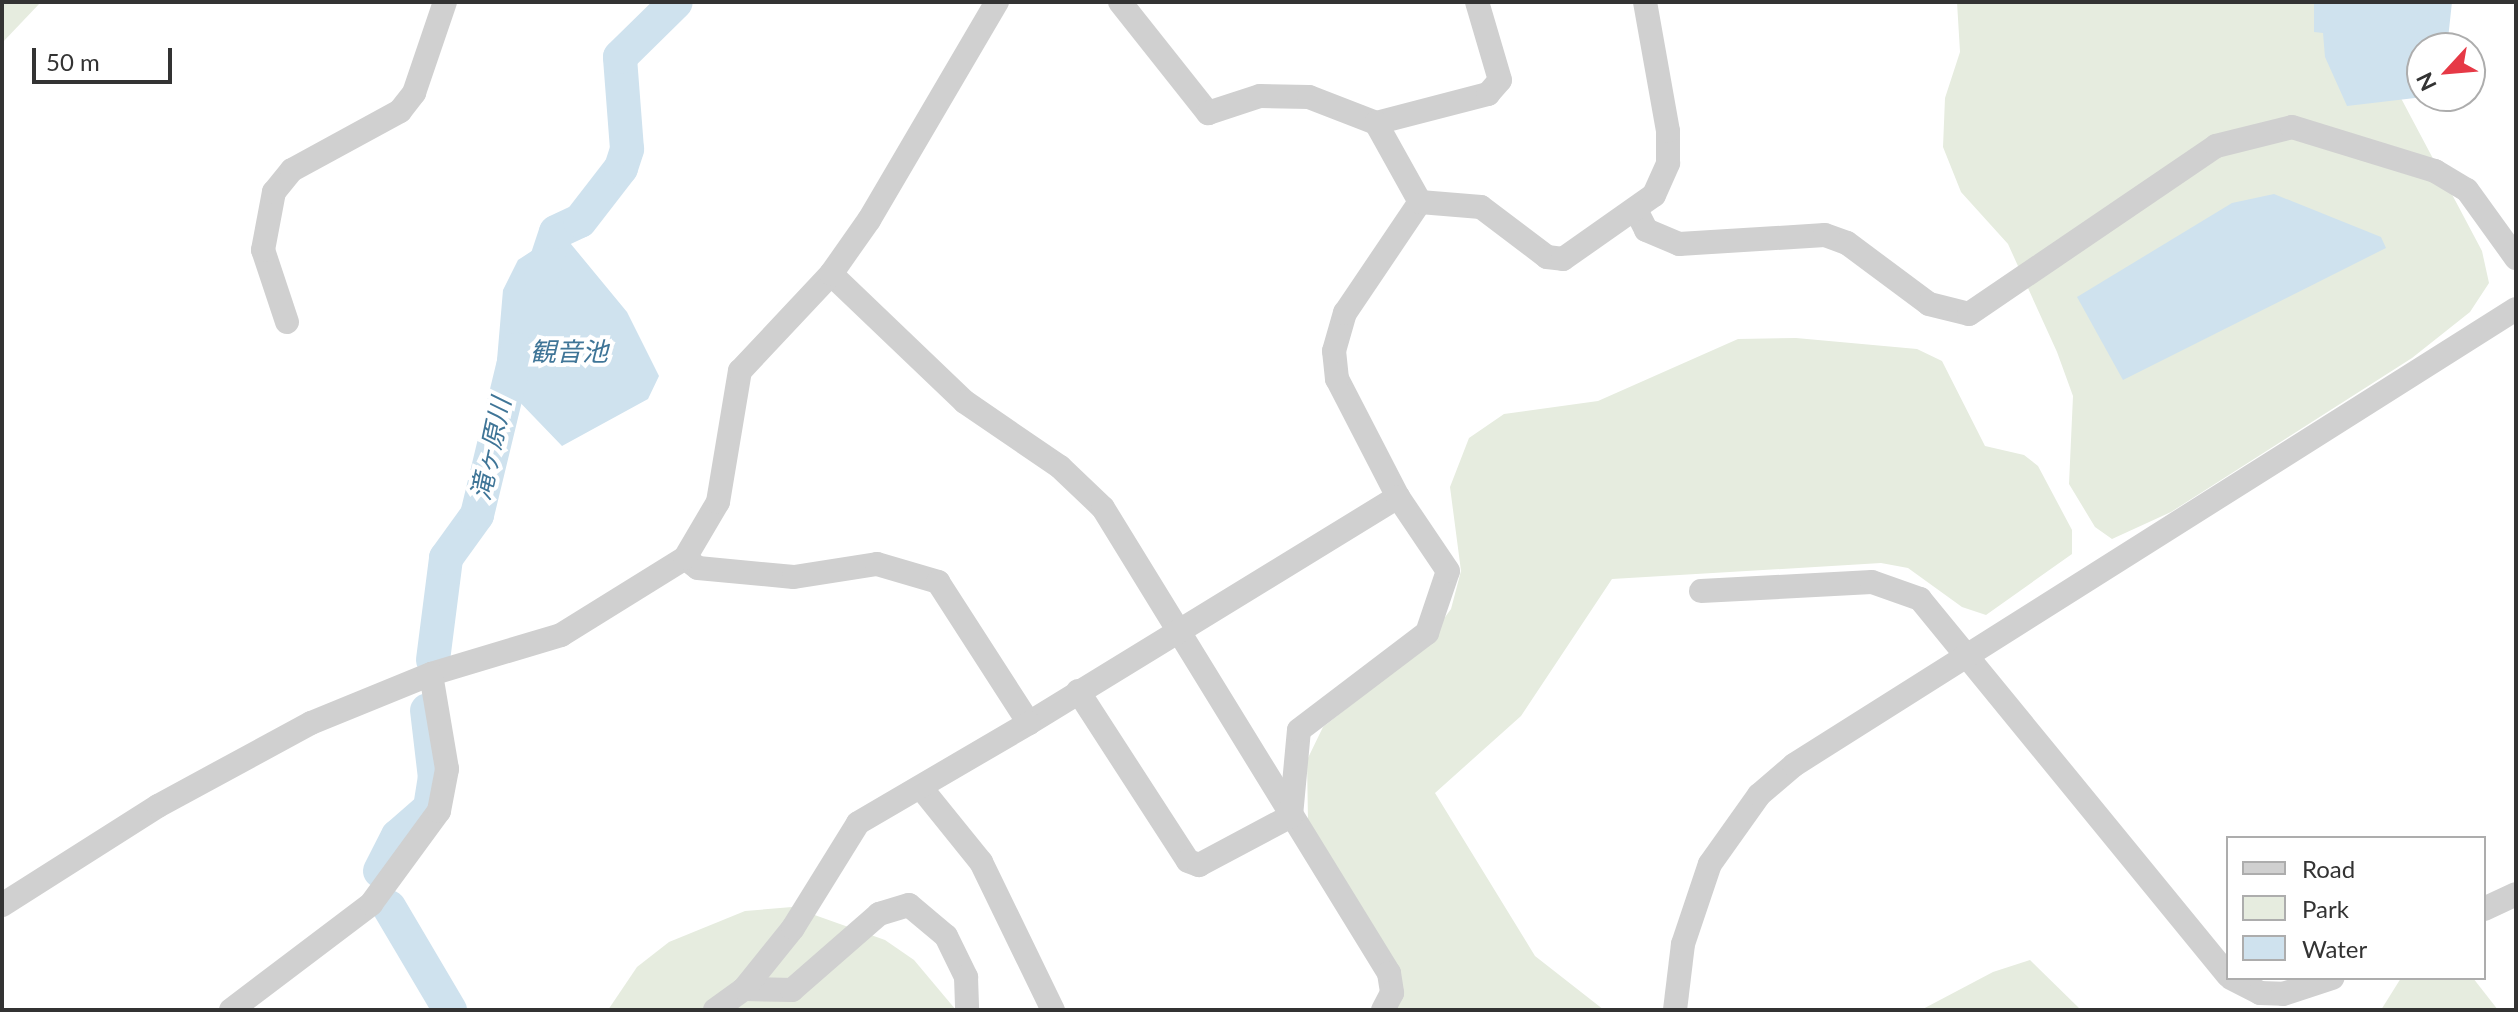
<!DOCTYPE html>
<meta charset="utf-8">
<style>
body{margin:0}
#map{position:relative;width:2518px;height:1012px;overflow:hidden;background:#fff;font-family:Lato,"Noto Sans JP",sans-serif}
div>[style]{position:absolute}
.green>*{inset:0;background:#e6ecdf}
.water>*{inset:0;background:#cfe2ee}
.river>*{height:34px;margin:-17px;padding:0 17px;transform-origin:17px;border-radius:17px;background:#cfe2ee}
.minor>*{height:24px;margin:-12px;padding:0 12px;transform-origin:12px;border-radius:12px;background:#d0d0d0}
span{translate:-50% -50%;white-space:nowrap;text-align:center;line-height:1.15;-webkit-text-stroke:8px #fff;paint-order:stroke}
.water-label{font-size:26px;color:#3f7597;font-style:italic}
.frame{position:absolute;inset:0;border:4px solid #333;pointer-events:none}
.legend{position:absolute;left:2226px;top:836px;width:260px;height:144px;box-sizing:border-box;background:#fff;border:2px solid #adadad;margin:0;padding:10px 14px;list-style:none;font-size:24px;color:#333}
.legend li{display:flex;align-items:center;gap:16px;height:40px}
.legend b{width:40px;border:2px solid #adadad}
.north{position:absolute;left:2406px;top:32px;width:80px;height:80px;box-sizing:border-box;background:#fff;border:2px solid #adadad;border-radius:50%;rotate:244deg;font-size:22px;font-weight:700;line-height:32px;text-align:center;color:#333}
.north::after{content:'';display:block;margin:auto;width:28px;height:36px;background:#e63946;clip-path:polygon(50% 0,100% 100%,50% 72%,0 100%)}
.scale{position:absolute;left:32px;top:48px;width:140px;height:36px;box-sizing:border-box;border:4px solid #333;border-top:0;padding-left:10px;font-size:24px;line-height:28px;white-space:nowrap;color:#333;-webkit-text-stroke:6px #fff;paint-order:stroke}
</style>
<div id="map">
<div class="green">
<div style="clip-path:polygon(2px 2px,41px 2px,2px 43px)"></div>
<div style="clip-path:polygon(1957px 2px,2350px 2px,2482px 251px,2489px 283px,2470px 312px,2412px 358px,2171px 512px,2112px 539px,2095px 527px,2069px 484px,2073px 396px,2057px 352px,2008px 244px,1961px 192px,1943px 147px,1945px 98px,1960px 52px)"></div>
<div style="clip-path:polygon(1796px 338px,1917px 349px,1942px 361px,1985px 446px,2024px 455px,2038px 466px,2072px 530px,2072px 554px,1986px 615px,1962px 607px,1908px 568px,1881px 563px,1612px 579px,1521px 716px,1435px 793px,1535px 956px,1604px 1010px,1390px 1010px,1396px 964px,1308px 822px,1307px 760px,1323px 727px,1421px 650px,1451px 609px,1461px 571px,1450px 487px,1469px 438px,1504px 414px,1598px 401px,1738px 339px)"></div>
<div style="clip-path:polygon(792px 907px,885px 940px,914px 960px,956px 1010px,608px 1010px,637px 967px,669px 942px,745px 911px)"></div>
<div style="clip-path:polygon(2030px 960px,2081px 1010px,1921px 1010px,1993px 972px)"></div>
<div style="clip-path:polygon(2401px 978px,2473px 978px,2498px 1010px,2381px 1010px)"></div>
</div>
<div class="water">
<div style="clip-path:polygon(2314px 2px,2452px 2px,2447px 48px,2422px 48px,2422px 96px,2432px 96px,2347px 106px,2325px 57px,2323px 33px,2314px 32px)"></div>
<div style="clip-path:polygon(2274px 194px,2381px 237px,2386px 248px,2123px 380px,2077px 297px,2232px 203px)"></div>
<div style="clip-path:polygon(561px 232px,627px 312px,659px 376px,648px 399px,562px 446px,510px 392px,494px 395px,503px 290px,518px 260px)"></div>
</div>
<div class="river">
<div style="left:541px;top:277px;width:47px;rotate:-71.6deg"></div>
<div style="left:556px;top:232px;width:26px;rotate:-25deg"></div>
<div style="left:580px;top:221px;width:67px;rotate:-52.3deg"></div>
<div style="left:621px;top:168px;width:20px;rotate:-72deg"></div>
<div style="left:627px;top:149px;width:92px;rotate:-94.4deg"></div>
<div style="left:620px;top:57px;width:78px;rotate:-44.5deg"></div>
<div style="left:433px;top:660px;width:103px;rotate:-82.7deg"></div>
<div style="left:446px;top:558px;width:53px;rotate:-54.2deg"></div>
<div style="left:477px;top:515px;width:170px;rotate:-76.4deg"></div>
<div style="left:380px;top:871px;width:39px;rotate:-63deg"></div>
<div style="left:398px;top:836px;width:43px;rotate:-41.2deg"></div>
<div style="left:430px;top:808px;width:30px;rotate:-81deg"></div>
<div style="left:435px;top:778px;width:68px;rotate:-96.7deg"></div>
<div style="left:389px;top:907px;width:120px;rotate:59.4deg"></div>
</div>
<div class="minor">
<div style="left:1120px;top:2px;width:142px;rotate:51.6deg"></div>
<div style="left:1208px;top:113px;width:55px;rotate:-18.1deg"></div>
<div style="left:1260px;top:96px;width:49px;rotate:1.2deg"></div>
<div style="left:1309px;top:97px;width:72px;rotate:21.2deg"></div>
<div style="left:1376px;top:123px;width:116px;rotate:-14.5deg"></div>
<div style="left:1488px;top:94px;width:18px;rotate:-49deg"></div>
<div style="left:1500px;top:80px;width:81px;rotate:-106.4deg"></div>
<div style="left:1376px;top:123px;width:90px;rotate:60.9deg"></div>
<div style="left:1637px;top:212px;width:20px;rotate:63deg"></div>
<div style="left:1646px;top:230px;width:36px;rotate:23deg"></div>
<div style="left:1679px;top:244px;width:146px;rotate:-3.5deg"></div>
<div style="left:1825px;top:235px;width:23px;rotate:20deg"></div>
<div style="left:1847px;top:243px;width:102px;rotate:36.6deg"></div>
<div style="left:1929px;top:304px;width:41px;rotate:14deg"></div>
<div style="left:1969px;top:314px;width:299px;rotate:-34.2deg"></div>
<div style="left:2216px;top:146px;width:78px;rotate:-14deg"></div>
<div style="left:2292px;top:127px;width:150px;rotate:17.1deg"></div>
<div style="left:2435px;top:171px;width:37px;rotate:31deg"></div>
<div style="left:2467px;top:190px;width:84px;rotate:54.2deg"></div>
<div style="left:831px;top:274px;width:185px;rotate:43.7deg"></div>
<div style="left:965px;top:402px;width:115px;rotate:34.4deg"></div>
<div style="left:1060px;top:467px;width:59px;rotate:43.6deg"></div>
<div style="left:1103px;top:508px;width:546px;rotate:58.41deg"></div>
<div style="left:1389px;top:973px;width:20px;rotate:81deg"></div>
<div style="left:1392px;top:993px;width:19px;rotate:118deg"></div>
<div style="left:287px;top:322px;width:76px;rotate:-108.4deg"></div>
<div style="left:263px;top:250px;width:59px;rotate:-79.3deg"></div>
<div style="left:274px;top:192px;width:28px;rotate:-51deg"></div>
<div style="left:292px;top:170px;width:123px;rotate:-28.6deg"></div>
<div style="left:400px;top:111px;width:23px;rotate:-52deg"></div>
<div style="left:414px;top:93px;width:96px;rotate:-71.2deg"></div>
<div style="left:685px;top:558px;width:16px;rotate:38deg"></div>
<div style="left:698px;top:568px;width:96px;rotate:5.4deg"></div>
<div style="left:794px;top:577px;width:84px;rotate:-8.9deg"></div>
<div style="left:877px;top:564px;width:64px;rotate:16.4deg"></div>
<div style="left:938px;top:582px;width:168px;rotate:57.2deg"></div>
<div style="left:1029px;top:723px;width:433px;rotate:-31.5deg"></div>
<div style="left:1398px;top:497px;width:133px;rotate:-117.3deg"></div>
<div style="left:1337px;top:379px;width:28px;rotate:-96deg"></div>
<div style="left:1334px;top:351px;width:40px;rotate:-74deg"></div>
<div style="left:1345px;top:313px;width:134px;rotate:-56deg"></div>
<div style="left:1420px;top:202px;width:61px;rotate:4.7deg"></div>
<div style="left:1481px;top:207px;width:83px;rotate:37.1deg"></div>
<div style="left:1547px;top:257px;width:16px;rotate:7deg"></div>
<div style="left:1563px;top:259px;width:111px;rotate:-35.1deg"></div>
<div style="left:1654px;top:195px;width:35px;rotate:-66deg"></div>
<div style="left:1668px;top:163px;width:32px;rotate:-90deg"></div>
<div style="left:1668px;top:131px;width:131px;rotate:-100.1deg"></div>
<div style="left:1701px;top:591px;width:171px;rotate:-3deg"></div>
<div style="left:1872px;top:582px;width:51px;rotate:19.5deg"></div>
<div style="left:1920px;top:599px;width:486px;rotate:50.7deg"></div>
<div style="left:1078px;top:691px;width:202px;rotate:57.1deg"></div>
<div style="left:1188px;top:861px;width:12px;rotate:20deg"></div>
<div style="left:1199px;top:865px;width:104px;rotate:-28deg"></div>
<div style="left:1291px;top:816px;width:86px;rotate:-84.7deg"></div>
<div style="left:1299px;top:730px;width:161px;rotate:-37.2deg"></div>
<div style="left:1427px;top:633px;width:65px;rotate:-71.3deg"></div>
<div style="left:1448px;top:571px;width:89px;rotate:-124deg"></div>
<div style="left:922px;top:789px;width:94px;rotate:51.1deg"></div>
<div style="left:981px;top:862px;width:165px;rotate:64.1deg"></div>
<div style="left:2px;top:905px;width:185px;rotate:-32.4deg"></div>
<div style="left:158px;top:806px;width:174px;rotate:-28.5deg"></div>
<div style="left:311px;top:723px;width:130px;rotate:-22.2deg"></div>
<div style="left:431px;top:674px;width:136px;rotate:-16.7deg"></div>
<div style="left:561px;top:635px;width:146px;rotate:-31.8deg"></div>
<div style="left:685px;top:558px;width:65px;rotate:-59.5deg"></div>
<div style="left:718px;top:502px;width:133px;rotate:-80.5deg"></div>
<div style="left:740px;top:371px;width:133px;rotate:-46.8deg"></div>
<div style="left:831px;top:274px;width:66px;rotate:-54.9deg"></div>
<div style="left:869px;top:220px;width:253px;rotate:-59.6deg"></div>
<div style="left:2484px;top:909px;width:35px;rotate:-25deg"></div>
<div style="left:2231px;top:978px;width:33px;rotate:27deg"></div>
<div style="left:2260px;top:993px;width:23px;rotate:2deg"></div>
<div style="left:2283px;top:994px;width:52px;rotate:-18.1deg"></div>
<div style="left:744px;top:989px;width:48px;rotate:1.2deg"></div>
<div style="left:792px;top:990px;width:116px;rotate:-41.1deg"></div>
<div style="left:879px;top:914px;width:31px;rotate:-17deg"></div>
<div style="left:909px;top:905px;width:48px;rotate:40deg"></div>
<div style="left:946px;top:936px;width:46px;rotate:64deg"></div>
<div style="left:966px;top:977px;width:33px;rotate:88deg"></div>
<div style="left:231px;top:1010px;width:176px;rotate:-37.1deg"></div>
<div style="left:371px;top:904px;width:115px;rotate:-53.8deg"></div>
<div style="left:439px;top:811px;width:43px;rotate:-79.2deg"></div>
<div style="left:447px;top:769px;width:96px;rotate:-99.6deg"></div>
<div style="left:715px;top:1010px;width:36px;rotate:-36deg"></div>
<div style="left:744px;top:989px;width:78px;rotate:-51.2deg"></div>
<div style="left:793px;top:928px;width:123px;rotate:-58.2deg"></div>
<div style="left:858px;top:823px;width:198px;rotate:-30.3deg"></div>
<div style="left:1675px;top:1010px;width:66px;rotate:-83.1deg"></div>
<div style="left:1683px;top:944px;width:84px;rotate:-71.4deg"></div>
<div style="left:1710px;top:864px;width:85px;rotate:-54.6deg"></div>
<div style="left:1759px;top:795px;width:46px;rotate:-40.6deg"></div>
<div style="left:1794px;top:765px;width:854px;rotate:-32.28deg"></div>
</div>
<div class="water-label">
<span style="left:569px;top:352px">観音池</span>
<span style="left:491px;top:449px;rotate:-78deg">滝ヶ原川</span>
</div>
<div class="frame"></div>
<ul class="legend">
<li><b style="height:10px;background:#d0d0d0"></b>Road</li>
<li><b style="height:22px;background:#e6ecdf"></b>Park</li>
<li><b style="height:22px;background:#cfe2ee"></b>Water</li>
</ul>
<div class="north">N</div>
<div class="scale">50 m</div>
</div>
